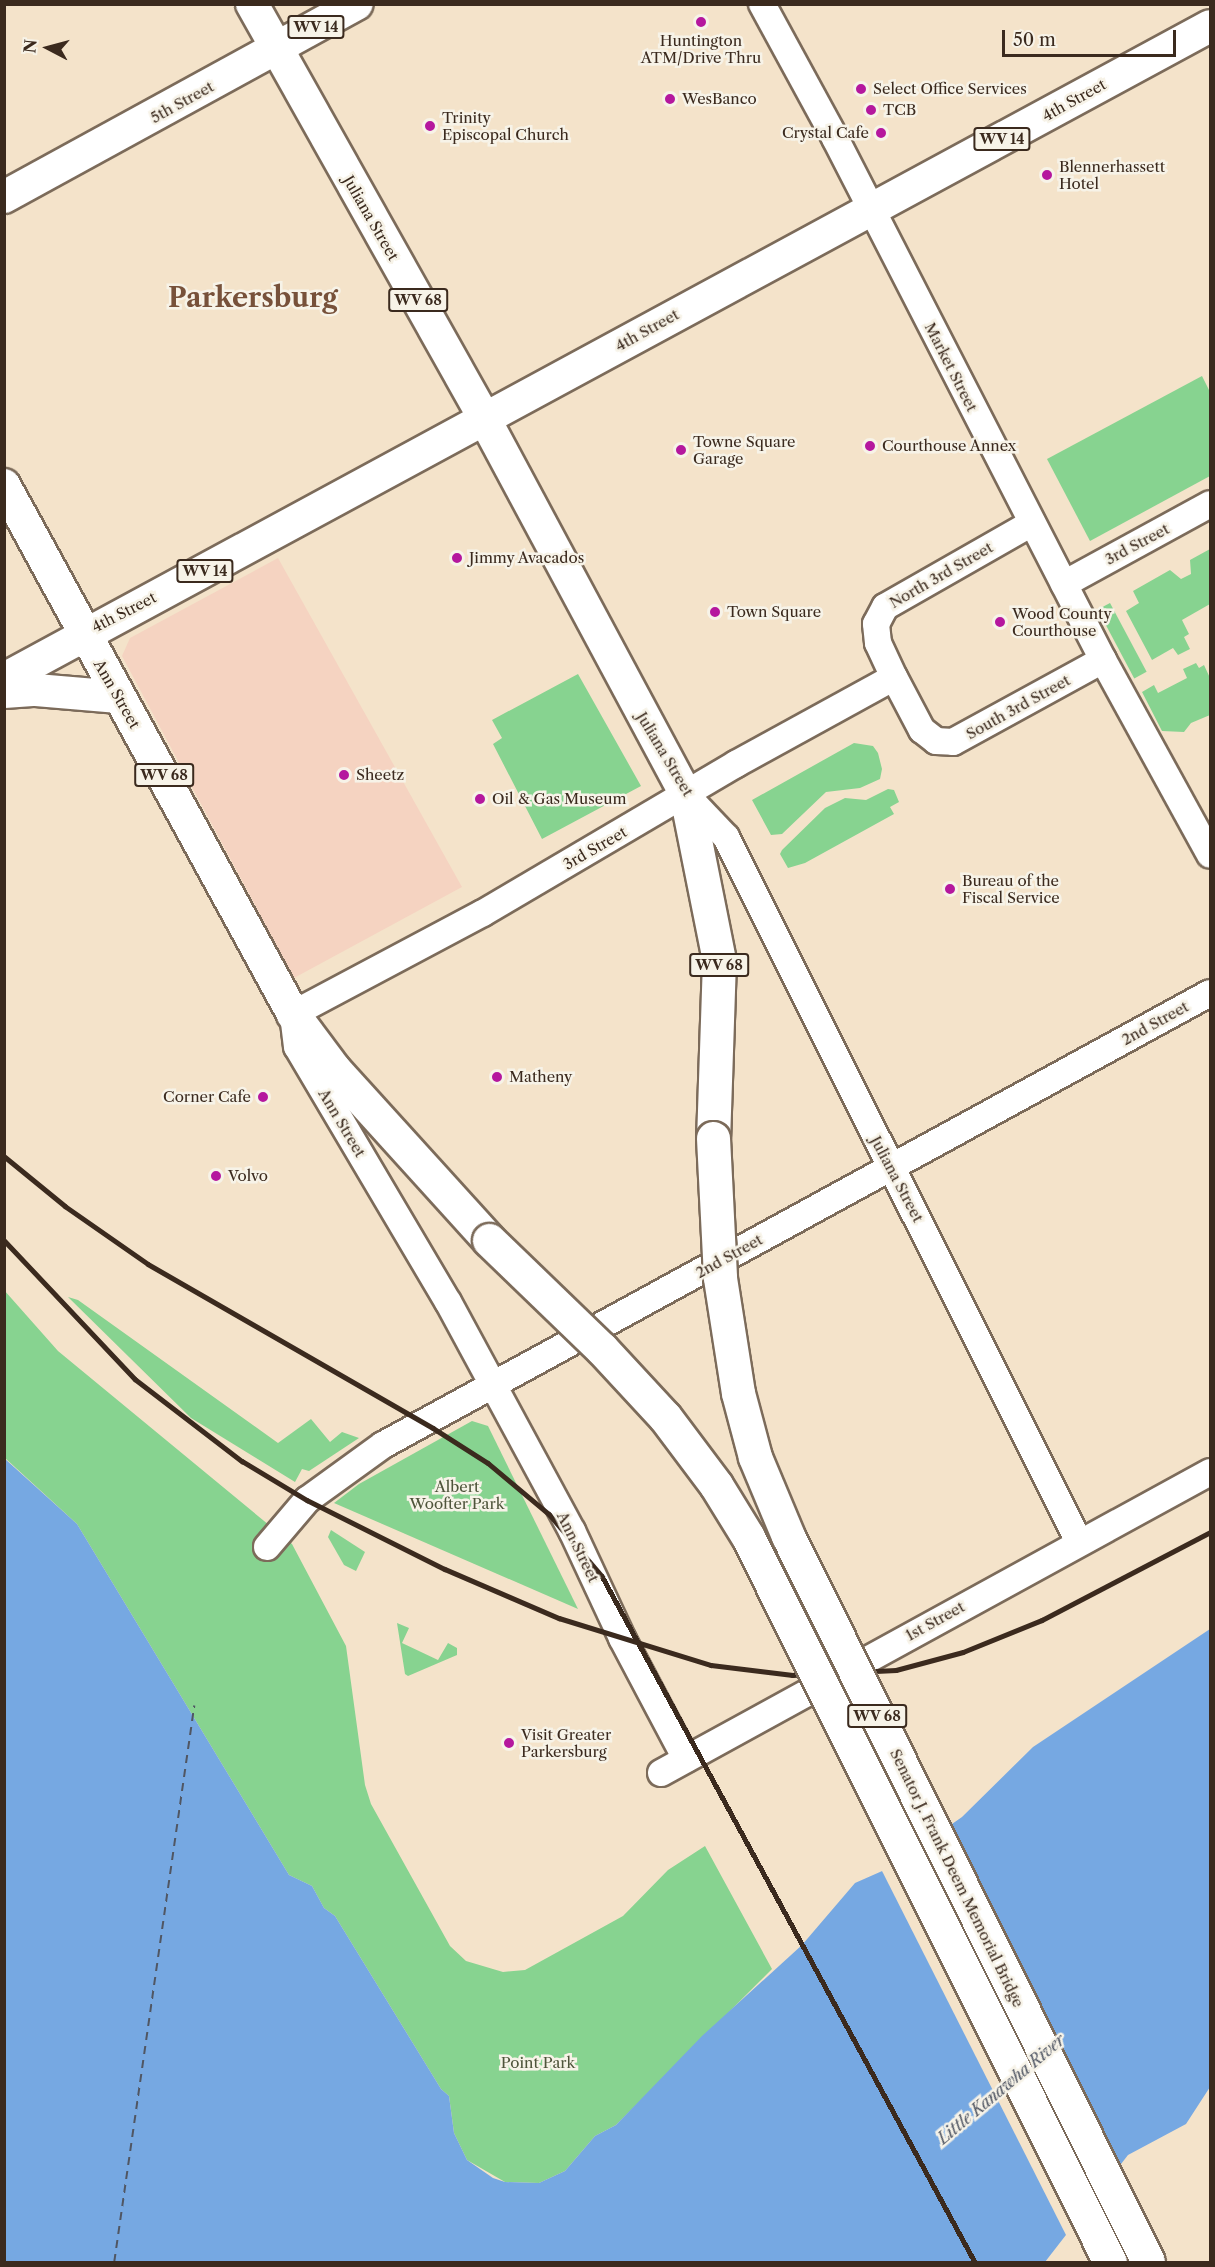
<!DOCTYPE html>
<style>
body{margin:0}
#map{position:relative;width:1215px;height:2267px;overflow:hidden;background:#f4e3ca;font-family:"Libre Caslon Text",serif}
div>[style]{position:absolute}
.built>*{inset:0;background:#f5d3c1}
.green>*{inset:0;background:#87d390;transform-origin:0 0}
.water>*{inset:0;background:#76a8e2}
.pier>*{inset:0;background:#f4e3ca}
.ferry>*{height:1.5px;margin-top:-0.75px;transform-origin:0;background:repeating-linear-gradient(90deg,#505663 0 8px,transparent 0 14px)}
.roads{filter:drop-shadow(2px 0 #7c6b5a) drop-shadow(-2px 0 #7c6b5a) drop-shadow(0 2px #7c6b5a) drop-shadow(0 -2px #7c6b5a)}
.minor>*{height:26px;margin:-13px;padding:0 13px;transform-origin:13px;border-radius:13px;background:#fff}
.major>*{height:32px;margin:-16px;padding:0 16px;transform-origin:16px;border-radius:16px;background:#fff}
.highway>*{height:33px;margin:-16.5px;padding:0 16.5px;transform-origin:16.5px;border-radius:16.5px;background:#fff}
.rail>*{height:4.5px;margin:-2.25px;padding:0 2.25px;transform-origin:2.25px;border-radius:2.25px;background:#3b2a1e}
.bridges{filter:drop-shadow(2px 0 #7c6b5a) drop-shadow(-2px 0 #7c6b5a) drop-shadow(0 2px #7c6b5a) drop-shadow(0 -2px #7c6b5a)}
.highway-bridge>*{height:33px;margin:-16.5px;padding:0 16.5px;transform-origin:16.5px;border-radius:16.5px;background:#fff}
.dots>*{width:16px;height:16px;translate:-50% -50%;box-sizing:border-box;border:3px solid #f7f3e8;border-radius:50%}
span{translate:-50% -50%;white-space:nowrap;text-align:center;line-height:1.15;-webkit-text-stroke:5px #f7f3e8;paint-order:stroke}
.shield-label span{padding:2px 4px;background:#f7f3e8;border:2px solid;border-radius:4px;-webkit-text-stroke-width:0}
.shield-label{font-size:14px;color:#3b2a1e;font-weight:700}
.poi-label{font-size:15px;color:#3b2a1e}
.left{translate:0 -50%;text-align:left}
.right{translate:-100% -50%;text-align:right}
.street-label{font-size:15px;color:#3b2a1e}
.park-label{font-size:15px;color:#4e543a}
.water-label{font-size:16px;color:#505663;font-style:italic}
.town-label{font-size:27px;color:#77513a;font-weight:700}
.frame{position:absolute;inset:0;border:6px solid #3b2a1e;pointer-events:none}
.north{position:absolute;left:18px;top:18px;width:60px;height:60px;-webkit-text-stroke:4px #f7f3e8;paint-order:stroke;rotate:276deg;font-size:16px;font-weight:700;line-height:24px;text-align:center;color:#3b2a1e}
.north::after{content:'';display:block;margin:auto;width:21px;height:27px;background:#3b2a1e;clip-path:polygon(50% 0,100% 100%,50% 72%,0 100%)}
.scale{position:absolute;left:1002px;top:30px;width:174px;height:27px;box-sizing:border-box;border:3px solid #3b2a1e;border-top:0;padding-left:8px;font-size:18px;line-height:21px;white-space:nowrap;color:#3b2a1e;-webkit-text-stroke:4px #f7f3e8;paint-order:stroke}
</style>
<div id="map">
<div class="built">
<div style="clip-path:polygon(278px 558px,462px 887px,294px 978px,122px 656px,130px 638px)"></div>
</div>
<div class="green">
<div style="clip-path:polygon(1202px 376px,1210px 392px,1210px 476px,1090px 541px,1047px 459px)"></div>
<div style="clip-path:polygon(1210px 549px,1210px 604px,1182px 620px,1189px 634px,1184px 637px,1190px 649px,1178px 655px,1173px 648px,1152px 660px,1126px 611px,1139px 603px,1133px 591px,1170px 570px,1181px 579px,1191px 574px,1190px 560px)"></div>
<div style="left:1110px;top:603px;width:78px;height:14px;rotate:62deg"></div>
<div style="clip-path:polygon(1196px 663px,1199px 668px,1204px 665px,1210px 678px,1210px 715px,1191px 723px,1184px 732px,1162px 731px,1142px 692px,1154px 685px,1158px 693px,1187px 678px,1183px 669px)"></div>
<div style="clip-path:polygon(578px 674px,641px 786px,542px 839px,493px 744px,502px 738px,492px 720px)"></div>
<div style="clip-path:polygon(854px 743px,873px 746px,878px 753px,882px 769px,880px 779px,860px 788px,826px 792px,782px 834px,771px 835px,752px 800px)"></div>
<div style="clip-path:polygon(888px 789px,894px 790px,899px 802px,890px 807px,894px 814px,805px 863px,788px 868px,780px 854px,782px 850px,825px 808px,845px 798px,866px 800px)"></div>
<div style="clip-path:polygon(4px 1290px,58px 1351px,292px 1544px,346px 1646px,365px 1785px,371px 1804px,450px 1946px,466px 1961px,503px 1972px,525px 1970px,623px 1916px,668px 1870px,705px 1846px,772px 1969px,616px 2125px,595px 2136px,565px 2171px,539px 2183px,505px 2182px,467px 2160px,454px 2133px,449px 2096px,441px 2089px,335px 1916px,324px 1908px,312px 1886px,289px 1875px,77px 1524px,5px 1458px)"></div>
<div style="clip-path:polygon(68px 1297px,78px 1300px,278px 1443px,311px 1419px,330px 1442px,342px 1432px,359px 1438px,309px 1471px,302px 1469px,295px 1482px,191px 1418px)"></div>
<div style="clip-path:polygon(472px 1421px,488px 1426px,578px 1609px,334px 1503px,359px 1484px)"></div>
<div style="clip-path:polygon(331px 1530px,365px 1552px,356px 1571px,344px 1565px,328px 1537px)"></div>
<div style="clip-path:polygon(397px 1623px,409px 1628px,402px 1643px,438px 1660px,448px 1643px,457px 1648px,457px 1655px,408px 1676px,405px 1674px)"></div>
</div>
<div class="water">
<div style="clip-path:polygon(4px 1458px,77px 1524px,289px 1875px,312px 1886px,324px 1908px,335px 1916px,441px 2089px,449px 2096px,454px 2133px,467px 2160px,493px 2178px,505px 2182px,539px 2183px,565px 2171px,595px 2136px,616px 2125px,702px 2036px,802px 1945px,855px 1883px,889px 1868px,962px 1817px,1033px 1747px,1210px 1629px,1210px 2087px,1186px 2124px,1128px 2155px,1045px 2262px,5px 2262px)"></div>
</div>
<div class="pier">
<div style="clip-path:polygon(950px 1821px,1122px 2167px,1067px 2237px,880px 1867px)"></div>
</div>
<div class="ferry">
<div style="left:114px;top:2262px;width:562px;rotate:-81.81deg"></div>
</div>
<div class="roads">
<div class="minor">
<div style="left:762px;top:4px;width:153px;rotate:61.4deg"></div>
<div style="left:835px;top:138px;width:587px;rotate:62.82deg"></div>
<div style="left:1103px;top:660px;width:222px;rotate:61.2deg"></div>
<div style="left:1032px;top:523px;width:169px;rotate:150.3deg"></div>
<div style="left:885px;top:607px;width:19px;rotate:118deg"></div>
<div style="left:876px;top:624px;width:19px;rotate:84deg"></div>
<div style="left:878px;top:643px;width:38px;rotate:65deg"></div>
<div style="left:894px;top:677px;width:60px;rotate:62.2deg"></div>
<div style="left:922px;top:730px;width:18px;rotate:38deg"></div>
<div style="left:936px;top:741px;width:17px;rotate:3deg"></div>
<div style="left:953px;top:742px;width:171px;rotate:-28.7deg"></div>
<div style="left:1064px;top:584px;width:166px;rotate:-28.7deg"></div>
<div style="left:686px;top:795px;width:58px;rotate:46.4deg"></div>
<div style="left:726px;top:837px;width:788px;rotate:63.4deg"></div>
<div style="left:267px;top:1547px;width:62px;rotate:-49.6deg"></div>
<div style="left:307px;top:1500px;width:94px;rotate:-35.9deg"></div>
<div style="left:383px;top:1445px;width:942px;rotate:-28.66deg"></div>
<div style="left:686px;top:1759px;width:137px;rotate:-117.9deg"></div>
<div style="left:622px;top:1638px;width:118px;rotate:-115deg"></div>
<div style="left:572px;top:1531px;width:260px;rotate:-118.4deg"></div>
<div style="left:448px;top:1302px;width:296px;rotate:-120.6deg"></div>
<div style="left:297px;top:1047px;width:33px;rotate:-97deg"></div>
<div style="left:293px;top:1014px;width:215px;rotate:-28deg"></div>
<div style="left:483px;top:913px;width:294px;rotate:-30.5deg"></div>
<div style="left:736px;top:764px;width:180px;rotate:-28.8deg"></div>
<div style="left:661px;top:1773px;width:626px;rotate:-28.73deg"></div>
</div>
<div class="major">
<div style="left:252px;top:4px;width:475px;rotate:60.7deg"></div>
<div style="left:484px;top:418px;width:428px;rotate:61.8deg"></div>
<div style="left:4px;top:197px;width:402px;rotate:-28.7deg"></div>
<div style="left:4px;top:485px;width:603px;rotate:61.35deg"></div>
<div style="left:4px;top:679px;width:1371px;rotate:-28.43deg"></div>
<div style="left:4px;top:692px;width:32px;rotate:-4deg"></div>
<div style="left:36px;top:690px;width:83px;rotate:4.8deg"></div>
</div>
<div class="highway">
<div style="left:686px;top:795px;width:168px;rotate:78.7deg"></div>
<div style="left:719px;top:960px;width:178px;rotate:91.9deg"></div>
<div style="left:293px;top:1014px;width:69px;rotate:53.3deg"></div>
<div style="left:334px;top:1069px;width:231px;rotate:47.8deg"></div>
</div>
</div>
<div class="rail">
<div style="left:4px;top:1156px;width:79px;rotate:39.3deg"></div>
<div style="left:65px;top:1206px;width:101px;rotate:34.9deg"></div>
<div style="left:148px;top:1264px;width:329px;rotate:29.9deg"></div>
<div style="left:433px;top:1428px;width:65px;rotate:32.5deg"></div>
<div style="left:488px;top:1463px;width:80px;rotate:39.9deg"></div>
<div style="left:549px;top:1514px;width:82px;rotate:49.5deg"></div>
<div style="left:602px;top:1576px;width:781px;rotate:61.47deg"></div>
<div style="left:4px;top:1240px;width:191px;rotate:46.7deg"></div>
<div style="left:135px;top:1379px;width:135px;rotate:37.5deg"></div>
<div style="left:242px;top:1461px;width:76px;rotate:31deg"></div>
<div style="left:307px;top:1500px;width:154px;rotate:26.6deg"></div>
<div style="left:445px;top:1569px;width:124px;rotate:23.3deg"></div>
<div style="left:559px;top:1618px;width:159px;rotate:17.2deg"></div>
<div style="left:711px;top:1665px;width:82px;rotate:7deg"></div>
<div style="left:792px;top:1675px;width:104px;rotate:-2.8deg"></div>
<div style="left:896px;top:1670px;width:69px;rotate:-15deg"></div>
<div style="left:963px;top:1652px;width:85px;rotate:-22.1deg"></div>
<div style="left:1042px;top:1620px;width:190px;rotate:-27.6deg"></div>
</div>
<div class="bridges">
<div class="highway-bridge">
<div style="left:713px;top:1138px;width:140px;rotate:87.1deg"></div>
<div style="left:720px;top:1278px;width:116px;rotate:81.1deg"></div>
<div style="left:738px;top:1393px;width:66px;rotate:75.1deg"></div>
<div style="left:755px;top:1457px;width:86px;rotate:67.3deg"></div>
<div style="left:788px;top:1536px;width:810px;rotate:63.62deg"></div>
<div style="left:489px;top:1240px;width:156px;rotate:44deg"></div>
<div style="left:601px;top:1348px;width:94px;rotate:47.2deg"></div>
<div style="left:665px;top:1417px;width:85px;rotate:53.1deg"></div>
<div style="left:716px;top:1485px;width:61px;rotate:58.4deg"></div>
<div style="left:748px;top:1537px;width:810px;rotate:63.47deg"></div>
</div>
</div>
<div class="dots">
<div style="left:701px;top:22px;background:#b5179e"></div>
<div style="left:861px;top:89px;background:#b5179e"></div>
<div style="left:670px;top:99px;background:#b5179e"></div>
<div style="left:871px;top:110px;background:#b5179e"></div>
<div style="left:430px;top:126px;background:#b5179e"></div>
<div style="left:881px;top:133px;background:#b5179e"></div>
<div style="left:1047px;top:175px;background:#b5179e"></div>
<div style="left:870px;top:446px;background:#b5179e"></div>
<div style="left:681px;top:450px;background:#b5179e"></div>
<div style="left:457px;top:558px;background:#b5179e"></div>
<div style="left:715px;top:612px;background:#b5179e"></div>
<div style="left:1000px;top:622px;background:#b5179e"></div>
<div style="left:344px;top:775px;background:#b5179e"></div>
<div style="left:480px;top:799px;background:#b5179e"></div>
<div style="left:950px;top:889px;background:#b5179e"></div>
<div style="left:497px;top:1077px;background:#b5179e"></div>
<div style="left:263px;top:1097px;background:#b5179e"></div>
<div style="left:216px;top:1176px;background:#b5179e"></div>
<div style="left:509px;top:1743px;background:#b5179e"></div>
</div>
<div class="shield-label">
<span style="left:316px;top:27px">WV 14</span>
<span style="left:1002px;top:139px">WV 14</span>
<span style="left:418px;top:300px">WV 68</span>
<span style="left:205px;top:571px">WV 14</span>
<span style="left:164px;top:775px">WV 68</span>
<span style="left:719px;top:965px">WV 68</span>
<span style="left:877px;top:1716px">WV 68</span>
</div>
<div class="poi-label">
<span style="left:701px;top:49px">Huntington<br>ATM/Drive Thru</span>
<span class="left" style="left:873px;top:89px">Select Office Services</span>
<span class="left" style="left:682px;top:99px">WesBanco</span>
<span class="left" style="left:883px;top:110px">TCB</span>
<span class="left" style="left:442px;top:126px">Trinity<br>Episcopal Church</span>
<span class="right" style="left:869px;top:133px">Crystal Cafe</span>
<span class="left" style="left:1059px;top:175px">Blennerhassett<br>Hotel</span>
<span class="left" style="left:693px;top:450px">Towne Square<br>Garage</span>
<span class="left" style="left:882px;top:446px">Courthouse Annex</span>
<span class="left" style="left:469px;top:558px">Jimmy Avacados</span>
<span class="left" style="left:727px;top:612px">Town Square</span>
<span class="left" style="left:1012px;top:622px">Wood County<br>Courthouse</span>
<span class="left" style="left:356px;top:775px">Sheetz</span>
<span class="left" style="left:492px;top:799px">Oil &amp; Gas Museum</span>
<span class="left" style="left:962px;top:889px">Bureau of the<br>Fiscal Service</span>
<span class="left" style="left:509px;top:1077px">Matheny</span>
<span class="right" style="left:251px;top:1097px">Corner Cafe</span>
<span class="left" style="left:228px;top:1176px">Volvo</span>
<span class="left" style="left:521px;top:1743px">Visit Greater<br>Parkersburg</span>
</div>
<div class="street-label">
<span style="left:1074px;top:100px;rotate:-29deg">4th Street</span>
<span style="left:182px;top:102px;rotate:-29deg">5th Street</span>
<span style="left:371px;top:218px;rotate:60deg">Juliana Street</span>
<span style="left:647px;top:330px;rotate:-29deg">4th Street</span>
<span style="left:951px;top:367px;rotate:63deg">Market Street</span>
<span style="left:1137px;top:544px;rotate:-28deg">3rd Street</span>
<span style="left:941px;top:575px;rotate:-30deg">North 3rd Street</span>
<span style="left:124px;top:612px;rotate:-27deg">4th Street</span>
<span style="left:117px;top:694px;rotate:60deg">Ann Street</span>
<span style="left:1018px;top:707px;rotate:-29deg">South 3rd Street</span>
<span style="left:665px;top:754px;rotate:59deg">Juliana Street</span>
<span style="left:595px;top:848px;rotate:-30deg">3rd Street</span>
<span style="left:1155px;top:1023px;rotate:-29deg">2nd Street</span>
<span style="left:342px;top:1123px;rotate:59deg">Ann Street</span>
<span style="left:897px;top:1179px;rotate:62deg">Juliana Street</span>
<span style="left:729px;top:1256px;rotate:-29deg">2nd Street</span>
<span style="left:578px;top:1547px;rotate:64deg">Ann Street</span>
<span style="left:935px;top:1621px;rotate:-29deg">1st Street</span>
<span style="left:957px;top:1878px;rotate:64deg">Senator J. Frank Deem Memorial Bridge</span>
</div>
<div class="park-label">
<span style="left:457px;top:1495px">Albert<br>Woofter Park</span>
<span style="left:538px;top:2063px">Point Park</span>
</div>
<div class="water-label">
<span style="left:1001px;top:2089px;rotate:-40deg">Little Kanawha River</span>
</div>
<div class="town-label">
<span style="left:253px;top:298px">Parkersburg</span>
</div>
<div class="frame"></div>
<div class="north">N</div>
<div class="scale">50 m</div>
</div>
